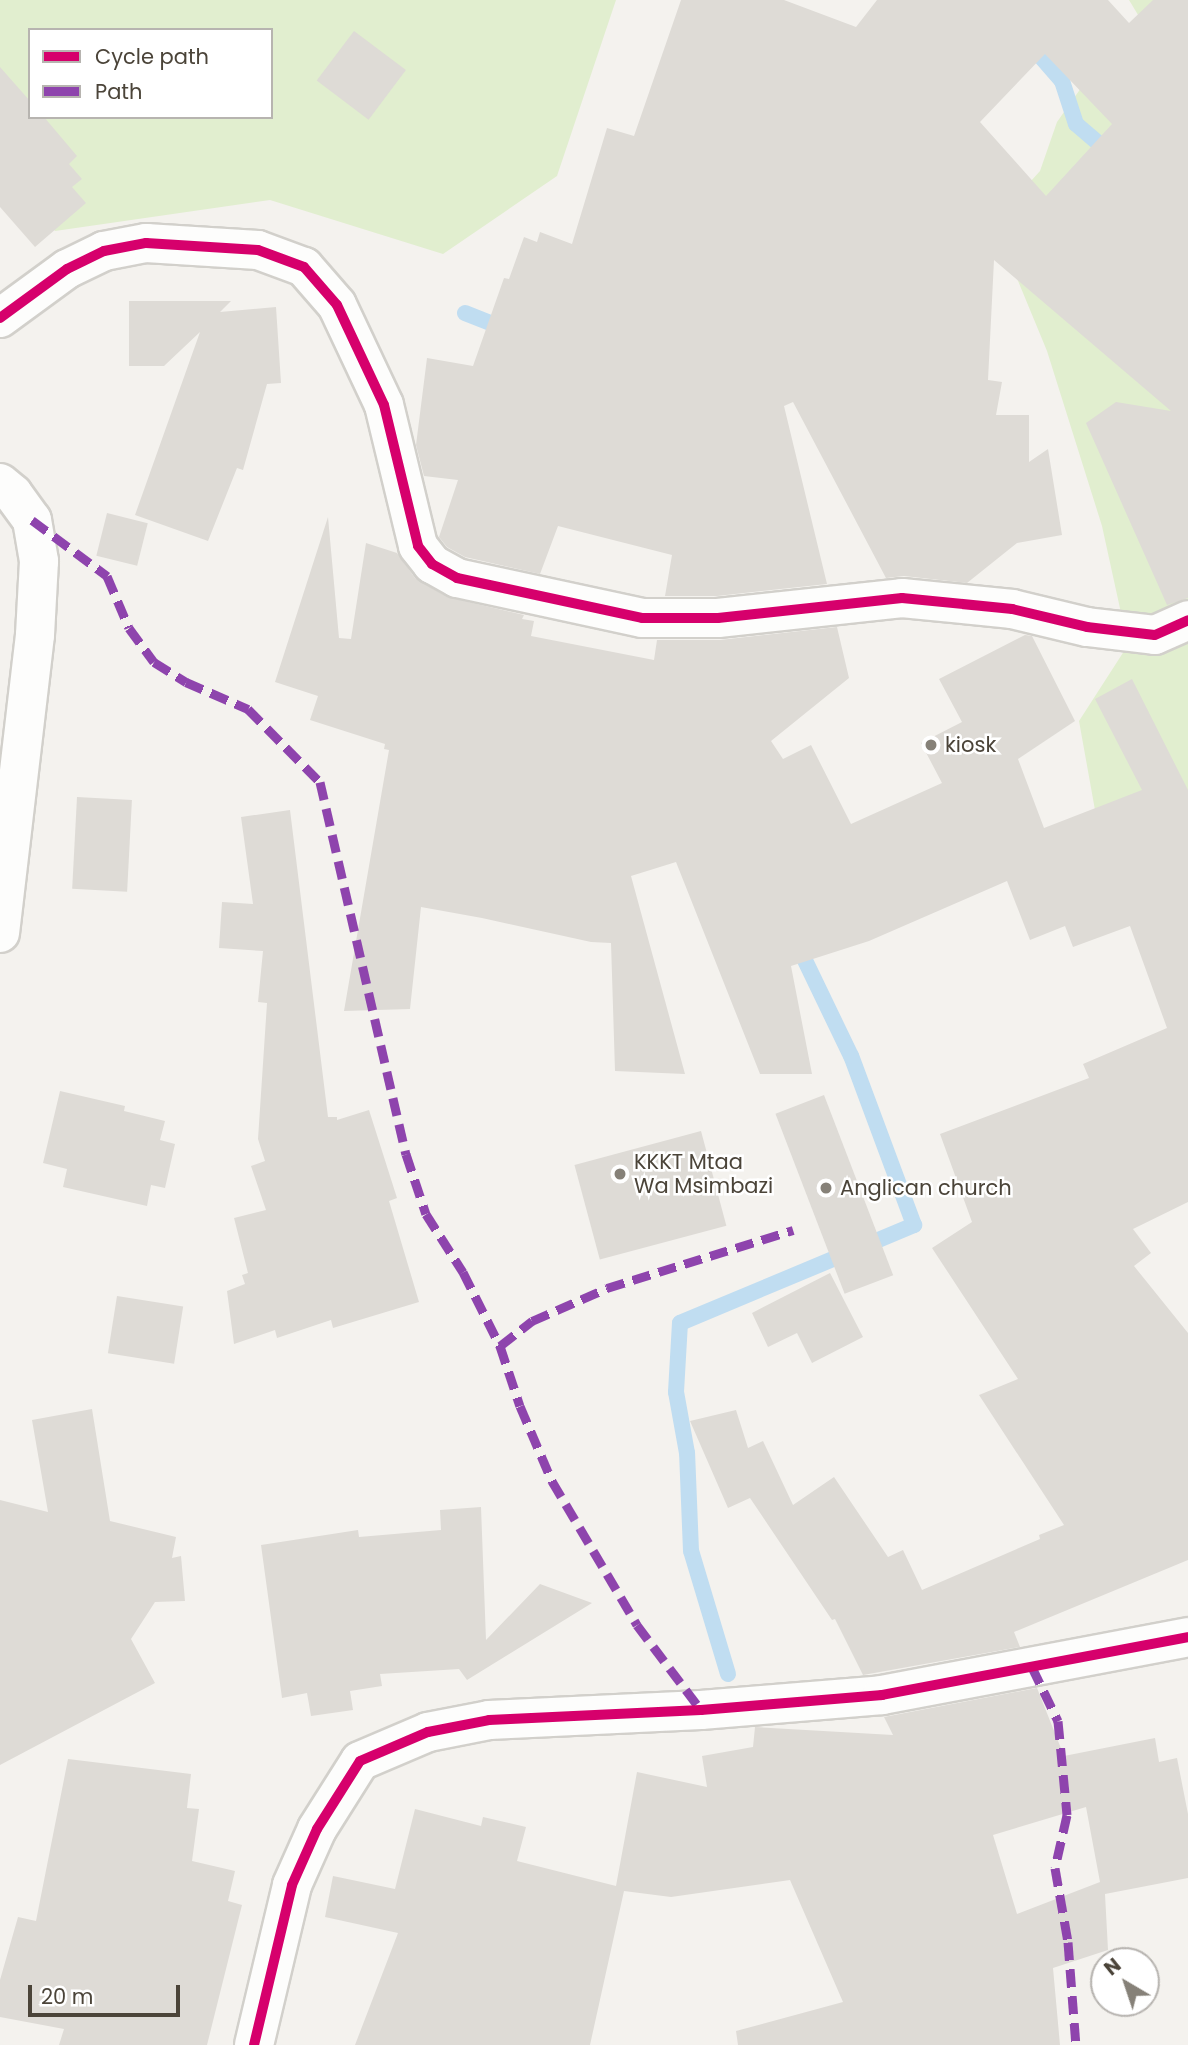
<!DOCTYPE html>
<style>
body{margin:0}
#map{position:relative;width:1188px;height:2045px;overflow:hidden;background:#f4f2ee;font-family:Poppins,sans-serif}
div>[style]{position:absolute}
.green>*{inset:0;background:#e1eecf}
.stream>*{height:16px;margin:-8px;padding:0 8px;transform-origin:8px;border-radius:8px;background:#c0ddf1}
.building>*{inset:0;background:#dedbd6;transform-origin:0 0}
.roads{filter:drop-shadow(2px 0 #d2d0cb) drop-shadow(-2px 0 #d2d0cb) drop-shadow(0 2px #d2d0cb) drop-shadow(0 -2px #d2d0cb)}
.minor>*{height:38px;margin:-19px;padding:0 19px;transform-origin:19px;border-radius:19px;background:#fdfdfc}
.quiet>*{height:9px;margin-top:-4.5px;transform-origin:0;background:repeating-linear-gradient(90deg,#8e44ad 0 18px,transparent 0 27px)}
.cycleway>*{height:10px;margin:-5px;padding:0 5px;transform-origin:5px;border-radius:5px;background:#d6006c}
.dots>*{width:19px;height:19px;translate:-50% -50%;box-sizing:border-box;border:4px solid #fff;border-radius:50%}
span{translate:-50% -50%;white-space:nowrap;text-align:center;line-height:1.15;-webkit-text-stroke:5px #fff;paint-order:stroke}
.poi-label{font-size:21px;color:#4b4439}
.left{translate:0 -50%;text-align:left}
.legend{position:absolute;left:28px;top:28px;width:245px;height:91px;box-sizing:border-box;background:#fff;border:2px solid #b7b4b0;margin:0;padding:9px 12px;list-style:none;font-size:21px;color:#4b4439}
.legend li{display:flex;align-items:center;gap:14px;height:35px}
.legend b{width:35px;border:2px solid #b7b4b0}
.north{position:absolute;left:1090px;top:1947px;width:70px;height:70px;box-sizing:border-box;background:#fff;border:2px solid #b7b4b0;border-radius:50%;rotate:321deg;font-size:19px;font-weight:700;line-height:28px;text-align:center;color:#4b4439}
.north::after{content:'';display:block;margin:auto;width:24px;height:32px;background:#868178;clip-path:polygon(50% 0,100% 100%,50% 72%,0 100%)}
.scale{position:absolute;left:28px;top:1985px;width:152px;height:32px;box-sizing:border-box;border:4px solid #4b4439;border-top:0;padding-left:9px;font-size:21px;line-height:24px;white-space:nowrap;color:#4b4439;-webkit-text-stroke:5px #fff;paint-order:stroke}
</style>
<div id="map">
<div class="green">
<div style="clip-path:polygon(evenodd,0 0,616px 0,557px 176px,443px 254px,270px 200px,55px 231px,0 167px,0 0,30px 30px,271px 30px,271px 117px,30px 117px,30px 30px)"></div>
<div style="clip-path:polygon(1129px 0,1188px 0,1188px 882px,1095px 810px,1079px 721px,1128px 645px,1102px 526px,1047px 351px,1016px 276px,1003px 212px,1040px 171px,1057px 122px,1081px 88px,1146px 28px)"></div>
</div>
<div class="stream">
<div style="left:1028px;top:42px;width:52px;rotate:48.9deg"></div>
<div style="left:1062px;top:81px;width:45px;rotate:72deg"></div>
<div style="left:1076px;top:124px;width:46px;rotate:40.6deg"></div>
<div style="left:465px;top:313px;width:46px;rotate:21.6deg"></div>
<div style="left:728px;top:1674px;width:128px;rotate:-106.7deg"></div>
<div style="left:691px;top:1551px;width:98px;rotate:-92.3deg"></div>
<div style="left:687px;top:1453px;width:62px;rotate:-100.2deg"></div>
<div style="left:676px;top:1392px;width:69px;rotate:-86.7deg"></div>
<div style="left:680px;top:1323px;width:254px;rotate:-22.7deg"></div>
<div style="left:914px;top:1225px;width:180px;rotate:-110.4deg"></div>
<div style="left:851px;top:1056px;width:124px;rotate:-115.7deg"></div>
</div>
<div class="building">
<div style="clip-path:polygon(evenodd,681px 0,784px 0,856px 27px,877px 0,1108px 0,1129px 23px,1153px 0,1188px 0,1188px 598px,1167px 605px,1086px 423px,1116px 402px,1171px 411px,994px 260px,988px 380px,1002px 382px,996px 415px,1029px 415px,1029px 462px,1048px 449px,1062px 535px,1017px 543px,967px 583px,904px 576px,886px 578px,793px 402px,784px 406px,827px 584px,717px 596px,665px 596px,672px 555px,558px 526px,540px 574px,465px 557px,447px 547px,439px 537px,458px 480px,424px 476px,416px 445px,427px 358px,473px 366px,504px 278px,509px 279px,524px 237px,537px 242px,540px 232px,572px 244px,607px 128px,634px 136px,681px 0,1045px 54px,1112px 124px,1046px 196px,980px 122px,1045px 54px)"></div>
<div style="left:354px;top:31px;width:65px;height:62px;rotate:37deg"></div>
<div style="clip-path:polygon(0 67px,30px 101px,30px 117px,44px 117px,77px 156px,69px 164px,82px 179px,72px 187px,86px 203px,35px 247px,0 207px)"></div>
<div style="clip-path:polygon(129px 301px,231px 301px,220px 312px,276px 307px,281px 383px,267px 384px,243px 470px,237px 468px,208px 541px,135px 515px,200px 332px,164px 366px,129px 366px)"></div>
<div style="left:107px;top:513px;width:42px;height:44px;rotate:14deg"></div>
<div style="clip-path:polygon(328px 517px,339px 638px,351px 639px,366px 543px,397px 553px,415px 578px,447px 597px,524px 615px,522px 619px,534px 621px,531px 636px,654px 660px,657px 640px,720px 640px,837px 627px,849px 678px,771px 741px,783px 759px,811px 745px,851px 824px,942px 783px,921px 743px,962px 722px,939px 679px,1025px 635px,1032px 636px,1075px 721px,1018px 759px,1044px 828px,1142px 790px,1095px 699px,1132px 679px,1188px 790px,1188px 1202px,1133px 1229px,1151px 1253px,1134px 1266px,1188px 1333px,1188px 1560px,1014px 1632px,1020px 1647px,863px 1675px,835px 1619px,832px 1620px,750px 1498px,728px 1508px,690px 1421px,736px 1410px,748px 1448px,763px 1441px,793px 1505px,834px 1477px,888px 1557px,903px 1550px,922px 1590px,1040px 1539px,1039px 1535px,1064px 1525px,979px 1395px,1018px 1379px,932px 1248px,972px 1222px,940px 1134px,1089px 1078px,1083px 1064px,1167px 1028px,1130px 926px,1073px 947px,1065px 926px,1030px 940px,1007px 881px,869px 941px,791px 966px,812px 1074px,760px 1074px,676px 862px,631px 876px,685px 1074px,615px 1071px,611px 943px,591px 942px,482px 918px,421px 907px,410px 1009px,344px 1011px,389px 750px,384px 749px,385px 744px,310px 720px,318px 696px,275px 682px)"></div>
<div style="left:77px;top:797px;width:55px;height:92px;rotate:3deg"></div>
<div style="clip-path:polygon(290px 810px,328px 1117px,337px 1117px,337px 1120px,369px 1110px,397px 1198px,389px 1201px,419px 1302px,333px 1328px,331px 1320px,277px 1338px,275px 1330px,234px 1344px,227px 1291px,245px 1284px,242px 1275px,248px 1273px,234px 1218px,266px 1210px,251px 1166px,265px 1161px,258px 1139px,267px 1003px,258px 1002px,263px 951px,219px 948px,222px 902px,253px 904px,241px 817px)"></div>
<div style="clip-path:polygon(60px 1091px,125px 1106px,124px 1111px,165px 1121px,160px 1140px,175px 1144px,165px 1188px,151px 1185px,147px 1206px,63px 1187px,67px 1169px,43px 1163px)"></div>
<div style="left:824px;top:1095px;width:193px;height:52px;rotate:69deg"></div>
<div style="left:701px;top:1131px;width:98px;height:131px;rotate:75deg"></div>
<div style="clip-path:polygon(830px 1273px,863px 1337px,812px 1363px,797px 1333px,768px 1347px,752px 1313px)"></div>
<div style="left:117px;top:1296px;width:67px;height:58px;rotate:9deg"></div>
<div style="clip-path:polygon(92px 1409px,110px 1521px,176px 1537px,172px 1558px,181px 1556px,185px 1601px,155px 1602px,131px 1639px,155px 1683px,0 1765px,0 1500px,48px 1512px,32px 1420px)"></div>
<div style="clip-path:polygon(481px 1507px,486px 1640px,540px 1584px,592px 1603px,467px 1680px,459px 1669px,380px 1674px,382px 1686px,350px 1691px,353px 1710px,311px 1716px,307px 1693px,282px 1698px,261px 1545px,358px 1530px,359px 1537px,441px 1530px,440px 1510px)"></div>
<div style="clip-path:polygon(evenodd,1037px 1688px,1064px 1756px,1155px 1738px,1159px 1762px,1177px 1758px,1188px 1814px,1188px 1878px,1105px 1894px,1108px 1950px,1053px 1968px,1060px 2045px,738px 2045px,736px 2031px,843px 2002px,790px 1880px,671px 1897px,624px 1891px,590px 2045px,355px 2045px,398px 1933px,325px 1917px,333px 1876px,395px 1889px,415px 1809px,481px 1826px,483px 1817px,526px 1827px,517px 1861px,616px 1886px,637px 1772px,707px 1787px,702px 1756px,753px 1747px,755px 1727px,893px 1735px,884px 1717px,1037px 1688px,1086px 1807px,1100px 1882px,1017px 1914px,993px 1835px,1086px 1807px)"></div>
<div style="clip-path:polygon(68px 1759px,191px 1774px,187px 1808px,199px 1809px,192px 1861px,235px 1871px,228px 1901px,242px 1905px,207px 2045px,59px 2045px,64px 2029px,0 2017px,0 1980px,18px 1917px,36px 1921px)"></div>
</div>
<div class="roads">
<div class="minor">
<div style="left:0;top:318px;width:83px;rotate:-36.2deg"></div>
<div style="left:67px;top:269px;width:41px;rotate:-25.9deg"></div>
<div style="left:104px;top:251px;width:43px;rotate:-10.8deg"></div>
<div style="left:146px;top:243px;width:112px;rotate:3.6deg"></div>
<div style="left:258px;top:250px;width:49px;rotate:20.3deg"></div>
<div style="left:304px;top:267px;width:50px;rotate:49deg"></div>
<div style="left:337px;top:305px;width:110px;rotate:64.8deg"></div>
<div style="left:384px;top:405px;width:145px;rotate:76.4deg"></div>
<div style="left:418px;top:546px;width:23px;rotate:52deg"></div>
<div style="left:432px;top:564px;width:29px;rotate:29deg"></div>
<div style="left:457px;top:578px;width:189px;rotate:12.2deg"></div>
<div style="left:642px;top:618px;width:76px"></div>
<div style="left:718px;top:618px;width:185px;rotate:-6.2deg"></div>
<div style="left:902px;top:598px;width:111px;rotate:5.7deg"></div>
<div style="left:1012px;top:609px;width:77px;rotate:13.5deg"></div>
<div style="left:1087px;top:627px;width:68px;rotate:6.7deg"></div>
<div style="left:1155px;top:635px;width:36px;rotate:-24deg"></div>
<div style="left:0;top:483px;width:17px;rotate:40deg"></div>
<div style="left:13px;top:494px;width:32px;rotate:54deg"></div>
<div style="left:32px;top:520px;width:42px;rotate:80.3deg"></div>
<div style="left:39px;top:561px;width:74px;rotate:93.1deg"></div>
<div style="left:35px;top:635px;width:300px;rotate:96.7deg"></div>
<div style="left:254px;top:2045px;width:164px;rotate:-76.6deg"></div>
<div style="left:292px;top:1885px;width:61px;rotate:-65.9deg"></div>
<div style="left:317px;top:1829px;width:80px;rotate:-57.7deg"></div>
<div style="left:360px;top:1761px;width:74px;rotate:-23.1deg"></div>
<div style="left:428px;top:1732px;width:62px;rotate:-11.1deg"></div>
<div style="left:489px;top:1720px;width:212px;rotate:-2.7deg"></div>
<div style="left:701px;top:1710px;width:182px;rotate:-4.7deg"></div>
<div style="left:882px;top:1695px;width:311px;rotate:-10.7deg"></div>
</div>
</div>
<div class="quiet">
<div style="left:32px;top:520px;width:94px;rotate:36.7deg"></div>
<div style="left:107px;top:576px;width:56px;rotate:67.1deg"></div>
<div style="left:129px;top:628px;width:42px;rotate:53.7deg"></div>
<div style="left:154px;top:662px;width:38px;rotate:32deg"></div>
<div style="left:186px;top:682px;width:68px;rotate:23.5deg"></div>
<div style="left:248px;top:709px;width:103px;rotate:45.4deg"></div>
<div style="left:320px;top:782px;width:382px;rotate:77deg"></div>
<div style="left:406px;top:1154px;width:63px;rotate:71.6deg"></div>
<div style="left:426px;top:1214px;width:69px;rotate:57.5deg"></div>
<div style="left:463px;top:1272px;width:83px;rotate:63.4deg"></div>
<div style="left:500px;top:1346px;width:63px;rotate:71.6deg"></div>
<div style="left:520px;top:1406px;width:82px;rotate:66.9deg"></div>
<div style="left:552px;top:1481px;width:167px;rotate:59.4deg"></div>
<div style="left:637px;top:1625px;width:106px;rotate:53deg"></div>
<div style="left:500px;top:1346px;width:41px;rotate:-38deg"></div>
<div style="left:532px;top:1321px;width:82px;rotate:-23.7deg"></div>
<div style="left:607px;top:1288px;width:195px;rotate:-17.3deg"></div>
<div style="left:1032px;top:1667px;width:60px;rotate:64.3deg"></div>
<div style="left:1058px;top:1721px;width:94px;rotate:84.5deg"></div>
<div style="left:1067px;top:1815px;width:54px;rotate:102.8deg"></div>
<div style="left:1055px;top:1868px;width:75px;rotate:80deg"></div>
<div style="left:1068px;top:1942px;width:103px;rotate:85.6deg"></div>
</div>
<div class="cycleway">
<div style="left:0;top:318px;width:83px;rotate:-36.2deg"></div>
<div style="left:67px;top:269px;width:41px;rotate:-25.9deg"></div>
<div style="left:104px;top:251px;width:43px;rotate:-10.8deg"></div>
<div style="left:146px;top:243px;width:112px;rotate:3.6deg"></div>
<div style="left:258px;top:250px;width:49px;rotate:20.3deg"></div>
<div style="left:304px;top:267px;width:50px;rotate:49deg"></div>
<div style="left:337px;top:305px;width:110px;rotate:64.8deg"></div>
<div style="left:384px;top:405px;width:145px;rotate:76.4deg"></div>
<div style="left:418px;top:546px;width:23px;rotate:52deg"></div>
<div style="left:432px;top:564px;width:29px;rotate:29deg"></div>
<div style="left:457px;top:578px;width:189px;rotate:12.2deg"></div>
<div style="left:642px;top:618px;width:76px"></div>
<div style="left:718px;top:618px;width:185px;rotate:-6.2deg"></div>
<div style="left:902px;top:598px;width:111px;rotate:5.7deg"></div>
<div style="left:1012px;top:609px;width:77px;rotate:13.5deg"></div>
<div style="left:1087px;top:627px;width:68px;rotate:6.7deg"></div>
<div style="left:1155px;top:635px;width:36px;rotate:-24deg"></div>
<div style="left:254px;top:2045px;width:164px;rotate:-76.6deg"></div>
<div style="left:292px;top:1885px;width:61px;rotate:-65.9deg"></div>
<div style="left:317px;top:1829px;width:80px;rotate:-57.7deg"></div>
<div style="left:360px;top:1761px;width:74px;rotate:-23.1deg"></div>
<div style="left:428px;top:1732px;width:62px;rotate:-11.1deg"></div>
<div style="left:489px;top:1720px;width:212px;rotate:-2.7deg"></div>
<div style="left:701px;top:1710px;width:182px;rotate:-4.7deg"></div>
<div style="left:882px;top:1695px;width:311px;rotate:-10.7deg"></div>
</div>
<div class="dots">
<div style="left:931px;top:745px;background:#868178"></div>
<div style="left:620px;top:1174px;background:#868178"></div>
<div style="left:826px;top:1188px;background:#868178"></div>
</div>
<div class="poi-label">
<span class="left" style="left:945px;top:745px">kiosk</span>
<span class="left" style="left:634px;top:1174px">KKKT Mtaa<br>Wa Msimbazi</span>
<span class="left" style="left:840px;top:1188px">Anglican church</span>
</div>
<ul class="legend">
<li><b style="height:9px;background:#d6006c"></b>Cycle path</li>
<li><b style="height:9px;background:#8e44ad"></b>Path</li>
</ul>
<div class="north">N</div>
<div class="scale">20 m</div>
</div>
